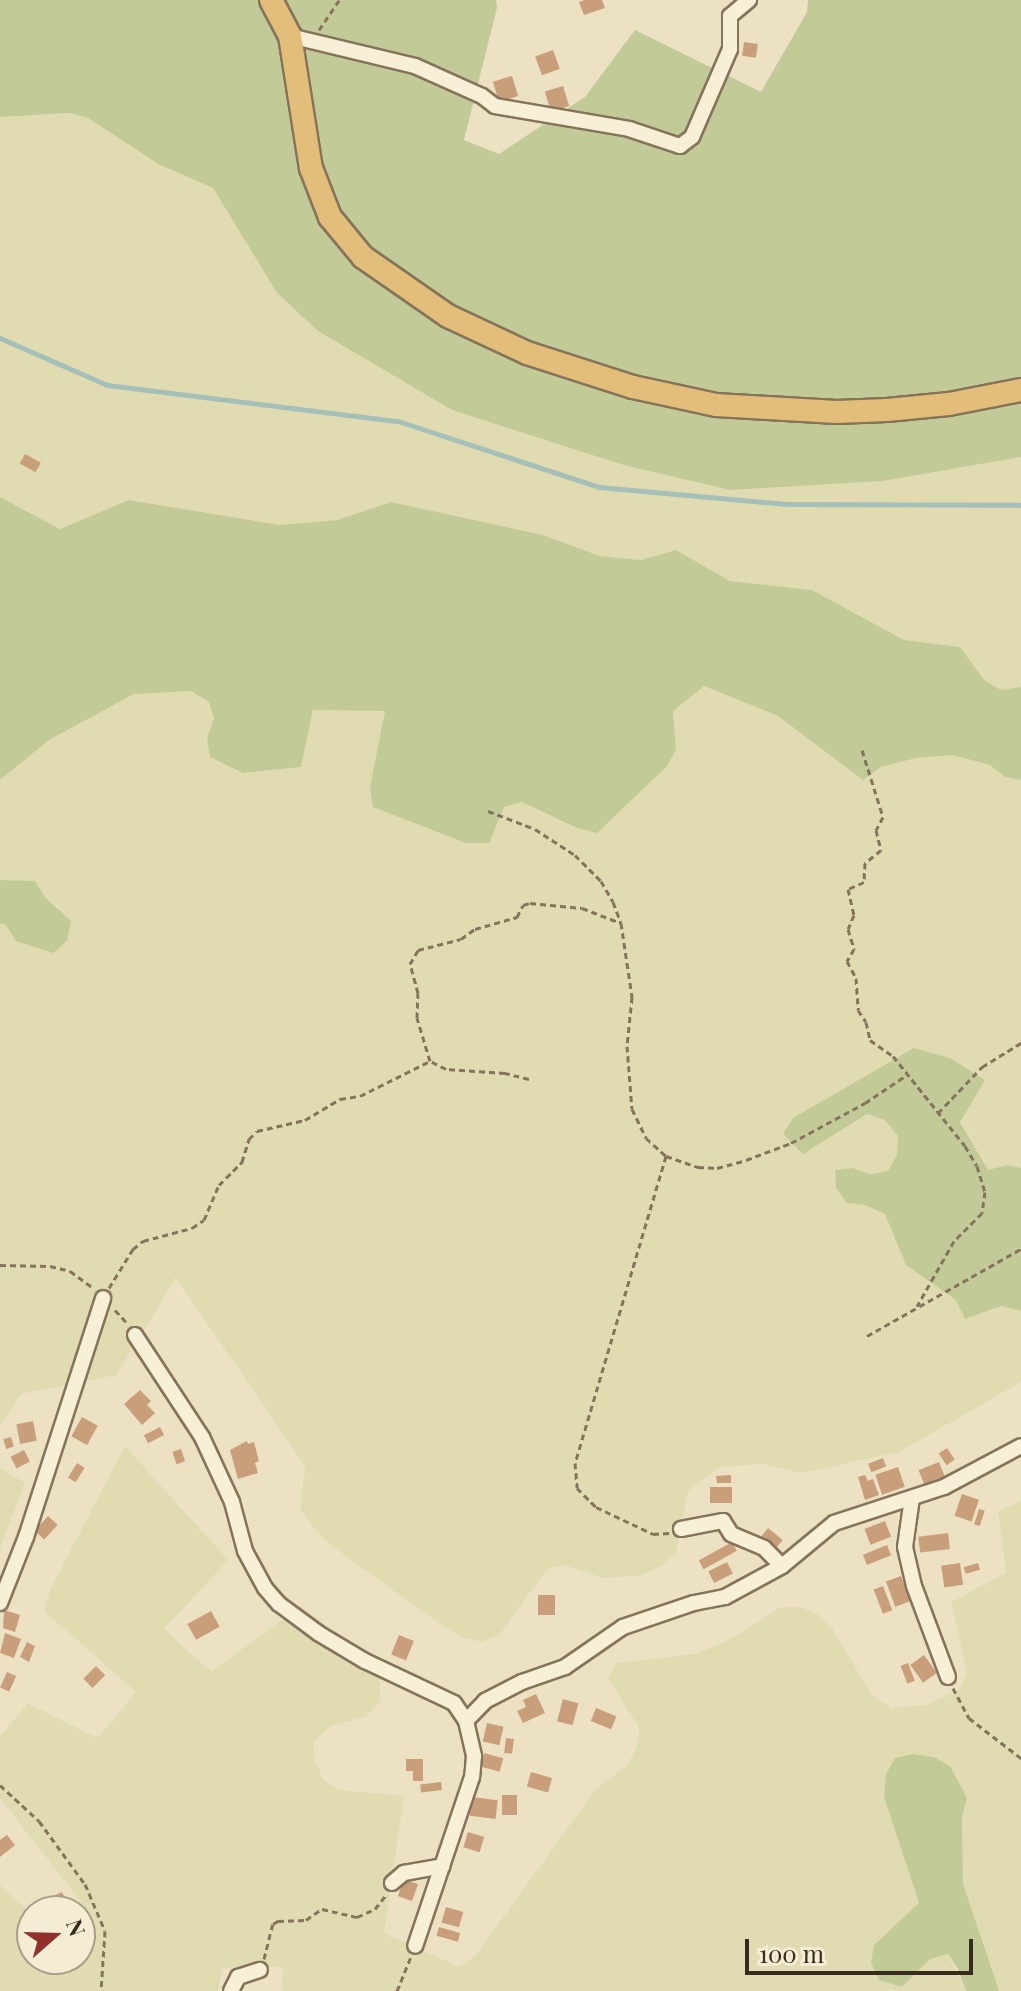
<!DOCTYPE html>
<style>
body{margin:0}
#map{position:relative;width:1021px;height:1991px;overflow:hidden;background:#ece2c3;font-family:"Playfair Display",serif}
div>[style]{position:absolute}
.farmland>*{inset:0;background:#e1dbb1}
.green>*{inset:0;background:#c2ca98}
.stream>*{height:5px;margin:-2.5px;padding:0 2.5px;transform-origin:2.5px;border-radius:2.5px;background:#a5bfb9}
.building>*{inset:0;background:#c99e7b;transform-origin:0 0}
.path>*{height:3px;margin-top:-1.5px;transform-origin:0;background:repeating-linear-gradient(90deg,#86735b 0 6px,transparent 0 10px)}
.roads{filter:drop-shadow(2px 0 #86735b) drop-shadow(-2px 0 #86735b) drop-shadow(0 2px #86735b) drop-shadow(0 -2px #86735b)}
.minor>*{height:14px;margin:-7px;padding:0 7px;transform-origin:7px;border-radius:7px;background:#f7efd6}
.trunk>*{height:22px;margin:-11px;padding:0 11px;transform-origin:11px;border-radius:11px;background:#e3be7a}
span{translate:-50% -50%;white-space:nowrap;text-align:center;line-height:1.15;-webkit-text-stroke:8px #f4ecd3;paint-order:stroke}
.north{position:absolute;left:16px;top:1895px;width:80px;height:80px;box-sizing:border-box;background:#f4ecd3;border:2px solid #a89f8b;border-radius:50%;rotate:70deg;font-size:22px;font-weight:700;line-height:32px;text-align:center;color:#362b1e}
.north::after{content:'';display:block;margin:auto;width:28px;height:36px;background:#92302d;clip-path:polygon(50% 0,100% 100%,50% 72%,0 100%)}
.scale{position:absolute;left:745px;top:1939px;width:228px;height:36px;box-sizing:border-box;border:4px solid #362b1e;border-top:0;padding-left:10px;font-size:24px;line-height:28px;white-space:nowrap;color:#362b1e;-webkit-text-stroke:6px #f4ecd3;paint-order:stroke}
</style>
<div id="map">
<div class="farmland">
<div style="clip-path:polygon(70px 113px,88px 118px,160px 165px,213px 188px,277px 293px,318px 331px,452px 410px,620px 464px,883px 481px,1021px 457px,1021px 687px,1001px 690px,984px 680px,960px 647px,904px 640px,811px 590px,730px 581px,676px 550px,641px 560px,600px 556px,543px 535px,391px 502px,337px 520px,280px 525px,129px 500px,60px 529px,0 497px,0 117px)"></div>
<div style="clip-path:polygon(704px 686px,778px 716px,863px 780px,881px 767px,916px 758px,953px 755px,990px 765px,1005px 777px,1021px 780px,1021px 1168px,1007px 1165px,988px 1170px,960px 1121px,985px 1080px,950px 1058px,803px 1154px,867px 1114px,885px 1120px,898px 1136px,897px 1154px,888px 1171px,870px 1174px,852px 1168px,835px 1170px,836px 1188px,847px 1203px,865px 1205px,885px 1214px,906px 1265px,956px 1300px,965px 1319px,1001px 1306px,1021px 1311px,1021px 1382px,899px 1452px,802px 1473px,762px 1464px,719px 1467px,688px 1491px,676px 1553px,661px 1566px,643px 1575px,604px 1578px,565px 1565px,547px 1569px,500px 1634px,482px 1642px,464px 1638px,444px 1627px,328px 1543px,312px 1525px,300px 1509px,305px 1466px,176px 1278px,116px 1375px,21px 1394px,0 1426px,0 923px,6px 925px,60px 907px,45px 897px,35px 881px,0 880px,0 780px,49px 740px,134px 694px,192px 691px,209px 702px,214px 720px,207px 738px,210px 757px,243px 773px,301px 767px,313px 710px,385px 711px,370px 787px,504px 807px,522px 802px,577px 828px,676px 749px,673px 711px)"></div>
<div style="clip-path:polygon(125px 1446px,228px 1560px,164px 1629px,211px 1672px,301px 1606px,371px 1661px,380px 1680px,380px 1701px,367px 1716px,331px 1726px,313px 1742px,315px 1761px,323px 1779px,339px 1790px,404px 1796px,384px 1933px,459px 1967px,476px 1955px,595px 1790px,626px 1766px,637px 1748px,639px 1727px,608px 1679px,616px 1663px,695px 1654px,731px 1639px,781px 1607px,800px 1607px,818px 1614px,832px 1628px,872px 1695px,891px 1708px,927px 1705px,960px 1689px,967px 1672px,951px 1602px,1006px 1573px,998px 1512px,1021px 1500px,1021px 1991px,999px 1991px,969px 1906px,963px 1884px,962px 1817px,967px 1798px,935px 1757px,914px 1754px,895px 1758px,884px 1797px,919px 1903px,874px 1945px,902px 1987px,930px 1959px,948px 1954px,966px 1991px,282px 1991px,283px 1967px,222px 1968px,218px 1991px,0 1991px,0 1885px,32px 1915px,32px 1959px,80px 1959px,80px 1911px,73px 1911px,82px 1903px,0 1798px,0 1736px,28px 1703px,98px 1738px,136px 1692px,44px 1611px,51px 1588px)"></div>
<div style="clip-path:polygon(0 1468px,25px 1483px,0 1549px)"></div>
</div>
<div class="green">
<div style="clip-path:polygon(0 0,496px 0,497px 8px,464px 140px,499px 154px,585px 97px,635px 30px,761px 92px,807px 12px,808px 0,1021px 0,1021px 457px,883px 481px,730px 490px,620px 464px,452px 410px,318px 331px,277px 293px,213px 188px,160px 165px,88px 118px,70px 113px,0 117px)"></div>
<div style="clip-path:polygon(0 497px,60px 529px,129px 500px,280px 525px,337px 520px,391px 502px,543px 535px,600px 556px,641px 560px,676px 550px,730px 581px,812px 590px,904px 640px,960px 647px,984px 680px,1001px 690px,1021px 687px,1021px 780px,1005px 777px,990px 765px,953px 755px,916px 758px,881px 767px,863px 780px,778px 716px,704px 686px,673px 711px,676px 749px,667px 766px,597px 833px,577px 828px,522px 802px,504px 807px,489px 843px,466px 843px,373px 807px,370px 787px,385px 711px,313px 710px,301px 767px,243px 773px,210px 757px,207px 738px,214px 719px,209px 702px,191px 691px,134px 694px,49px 740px,0 780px)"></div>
<div style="clip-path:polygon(0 880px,35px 881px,45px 897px,71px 921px,67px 941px,53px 953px,16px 941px,6px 925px,0 923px)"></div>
<div style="clip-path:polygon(914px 1048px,950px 1058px,985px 1080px,960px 1122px,988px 1170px,1007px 1165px,1021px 1168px,1021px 1311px,1001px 1306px,965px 1319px,956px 1300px,906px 1265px,885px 1214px,865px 1205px,847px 1203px,836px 1188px,835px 1170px,852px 1168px,870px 1174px,888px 1171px,897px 1154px,898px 1136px,885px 1120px,867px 1114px,803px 1154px,783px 1134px,793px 1118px)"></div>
<div style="clip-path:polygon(913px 1754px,934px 1757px,950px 1766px,967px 1798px,962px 1817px,963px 1884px,999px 1991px,966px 1991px,958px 1969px,948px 1954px,930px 1959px,902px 1987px,879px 1980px,871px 1963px,874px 1945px,919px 1903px,884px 1797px,886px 1774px,895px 1758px)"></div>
</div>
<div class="stream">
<div style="left:0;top:338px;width:117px;rotate:23.7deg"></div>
<div style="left:107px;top:385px;width:293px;rotate:7.1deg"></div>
<div style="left:398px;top:421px;width:212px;rotate:18.2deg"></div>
<div style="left:599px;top:487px;width:189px;rotate:5.2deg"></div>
<div style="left:787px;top:504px;width:234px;rotate:0.2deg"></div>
</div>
<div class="building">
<div style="clip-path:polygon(585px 0,602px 0,605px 8px,584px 15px,579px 2px)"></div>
<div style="left:744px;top:42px;width:14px;height:14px;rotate:8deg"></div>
<div style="left:553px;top:50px;width:20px;height:19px;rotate:70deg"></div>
<div style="left:512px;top:76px;width:21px;height:20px;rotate:73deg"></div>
<div style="left:563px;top:86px;width:21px;height:19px;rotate:73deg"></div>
<div style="left:25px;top:454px;width:18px;height:11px;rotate:29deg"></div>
<div style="clip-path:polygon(140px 1390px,151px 1401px,147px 1405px,155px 1413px,142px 1425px,124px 1404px)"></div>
<div style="left:82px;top:1417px;width:18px;height:22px;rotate:29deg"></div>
<div style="left:33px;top:1421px;width:20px;height:17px;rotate:79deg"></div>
<div style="left:160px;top:1427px;width:9px;height:18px;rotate:63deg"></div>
<div style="left:11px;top:1437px;width:10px;height:8px;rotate:73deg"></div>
<div style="clip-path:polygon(247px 1441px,248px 1444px,254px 1442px,259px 1461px,255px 1463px,258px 1473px,238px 1479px,230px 1450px)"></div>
<div style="left:947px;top:1448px;width:14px;height:10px;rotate:56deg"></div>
<div style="left:181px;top:1449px;width:13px;height:9px;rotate:72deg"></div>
<div style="left:24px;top:1450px;width:13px;height:15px;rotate:63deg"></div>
<div style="left:883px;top:1458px;width:9px;height:16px;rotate:69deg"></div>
<div style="left:939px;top:1462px;width:18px;height:22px;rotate:68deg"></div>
<div style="left:77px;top:1463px;width:9px;height:17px;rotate:32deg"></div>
<div style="left:898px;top:1467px;width:21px;height:24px;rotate:71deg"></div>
<div style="clip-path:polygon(731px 1475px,731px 1483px,717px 1483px,716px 1476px)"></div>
<div style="clip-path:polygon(865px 1475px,868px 1481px,873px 1479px,879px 1495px,865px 1500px,858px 1477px)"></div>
<div style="left:710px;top:1487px;width:22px;height:16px"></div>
<div style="left:962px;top:1494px;width:18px;height:23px;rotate:19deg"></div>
<div style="left:979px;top:1509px;width:6px;height:16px;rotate:18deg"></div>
<div style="left:48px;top:1516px;width:13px;height:20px;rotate:42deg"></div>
<div style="left:885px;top:1521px;width:17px;height:22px;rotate:69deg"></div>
<div style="left:768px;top:1528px;width:19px;height:14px;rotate:39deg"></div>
<div style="left:948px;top:1533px;width:16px;height:30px;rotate:83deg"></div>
<div style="left:732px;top:1542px;width:10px;height:38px;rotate:61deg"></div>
<div style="left:887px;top:1545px;width:11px;height:26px;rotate:68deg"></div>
<div style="left:727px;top:1562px;width:13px;height:21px;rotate:63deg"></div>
<div style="left:960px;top:1563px;width:22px;height:19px;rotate:82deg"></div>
<div style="left:978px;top:1563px;width:7px;height:15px;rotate:74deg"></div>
<div style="left:901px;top:1576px;width:27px;height:16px;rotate:70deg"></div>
<div style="left:883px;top:1586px;width:26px;height:10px;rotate:69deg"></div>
<div style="left:538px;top:1595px;width:17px;height:20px"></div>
<div style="clip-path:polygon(4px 1610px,20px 1615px,15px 1632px,3px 1628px)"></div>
<div style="left:211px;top:1611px;width:18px;height:27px;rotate:61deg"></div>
<div style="clip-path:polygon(5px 1633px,21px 1639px,14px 1658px,0 1653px)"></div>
<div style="left:399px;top:1635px;width:16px;height:21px;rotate:22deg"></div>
<div style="clip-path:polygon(27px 1642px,35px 1646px,29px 1662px,20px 1657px)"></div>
<div style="left:924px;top:1655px;width:22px;height:17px;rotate:54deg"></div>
<div style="left:908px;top:1663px;width:19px;height:8px;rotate:69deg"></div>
<div style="left:96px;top:1666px;width:13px;height:18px;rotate:45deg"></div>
<div style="left:7px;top:1672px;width:10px;height:17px;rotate:24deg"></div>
<div style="clip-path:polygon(536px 1694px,545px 1713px,523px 1723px,517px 1711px,526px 1707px,523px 1700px)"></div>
<div style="left:563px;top:1699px;width:16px;height:23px;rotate:15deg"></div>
<div style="left:596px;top:1708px;width:22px;height:14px;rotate:22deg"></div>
<div style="left:487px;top:1723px;width:17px;height:19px;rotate:13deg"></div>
<div style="left:506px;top:1738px;width:8px;height:15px;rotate:7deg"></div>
<div style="left:484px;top:1753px;width:20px;height:14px;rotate:15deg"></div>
<div style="clip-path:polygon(406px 1759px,423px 1759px,423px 1781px,413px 1781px,413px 1771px,406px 1771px)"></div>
<div style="left:531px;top:1772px;width:22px;height:15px;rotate:16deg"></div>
<div style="left:441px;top:1782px;width:8px;height:21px;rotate:83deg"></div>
<div style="left:502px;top:1795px;width:15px;height:20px"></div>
<div style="left:472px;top:1797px;width:26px;height:19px;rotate:7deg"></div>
<div style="left:468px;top:1832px;width:17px;height:16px;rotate:17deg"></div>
<div style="clip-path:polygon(7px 1835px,15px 1845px,0 1857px,0 1840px)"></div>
<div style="left:404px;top:1879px;width:15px;height:18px;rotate:20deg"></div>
<div style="clip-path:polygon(62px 1892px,68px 1904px,48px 1911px,43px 1900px)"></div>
<div style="left:446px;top:1907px;width:18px;height:16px;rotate:16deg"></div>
<div style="left:439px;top:1927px;width:22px;height:9px;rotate:16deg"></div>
</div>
<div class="path">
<div style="left:319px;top:30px;width:36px;rotate:-56deg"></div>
<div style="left:862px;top:750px;width:70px;rotate:72.6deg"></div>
<div style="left:883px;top:817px;width:15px;rotate:118deg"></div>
<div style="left:876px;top:830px;width:21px;rotate:76deg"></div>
<div style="left:881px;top:850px;width:21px;rotate:141deg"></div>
<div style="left:865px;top:863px;width:19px;rotate:93deg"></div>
<div style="left:864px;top:882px;width:17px;rotate:156deg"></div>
<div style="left:848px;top:889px;width:27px;rotate:77deg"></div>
<div style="left:854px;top:915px;width:15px;rotate:113deg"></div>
<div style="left:848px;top:929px;width:21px;rotate:73deg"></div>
<div style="left:854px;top:949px;width:14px;rotate:120deg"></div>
<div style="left:847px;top:961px;width:19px;rotate:62deg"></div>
<div style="left:856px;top:978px;width:32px;rotate:86deg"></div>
<div style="left:858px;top:1010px;width:14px;rotate:56deg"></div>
<div style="left:866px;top:1022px;width:18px;rotate:77deg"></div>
<div style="left:870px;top:1040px;width:28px;rotate:35deg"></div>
<div style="left:893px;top:1056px;width:115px;rotate:51.3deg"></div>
<div style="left:965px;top:1146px;width:23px;rotate:59deg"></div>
<div style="left:977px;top:1166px;width:27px;rotate:73deg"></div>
<div style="left:985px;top:1192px;width:21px;rotate:98deg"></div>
<div style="left:982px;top:1213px;width:40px;rotate:135deg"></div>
<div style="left:954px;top:1241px;width:75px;rotate:119.6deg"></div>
<div style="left:488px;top:811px;width:50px;rotate:21deg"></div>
<div style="left:535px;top:829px;width:48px;rotate:33deg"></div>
<div style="left:575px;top:855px;width:37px;rotate:45deg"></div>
<div style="left:601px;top:881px;width:24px;rotate:60deg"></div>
<div style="left:613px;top:902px;width:22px;rotate:69deg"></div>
<div style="left:621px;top:923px;width:75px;rotate:81.5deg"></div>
<div style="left:632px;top:997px;width:49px;rotate:95.8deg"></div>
<div style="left:627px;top:1046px;width:63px;rotate:85.5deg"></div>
<div style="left:632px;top:1109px;width:32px;rotate:64deg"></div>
<div style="left:646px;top:1138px;width:27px;rotate:42deg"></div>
<div style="left:666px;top:1156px;width:34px;rotate:19deg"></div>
<div style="left:698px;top:1167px;width:19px;rotate:3deg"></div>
<div style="left:717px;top:1168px;width:30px;rotate:-15deg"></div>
<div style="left:746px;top:1160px;width:48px;rotate:-20.7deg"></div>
<div style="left:791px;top:1143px;width:84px;rotate:-28.4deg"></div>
<div style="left:865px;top:1103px;width:52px;rotate:-34deg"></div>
<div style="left:529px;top:1079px;width:25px;rotate:-166deg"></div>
<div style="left:505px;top:1073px;width:59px;rotate:-176.1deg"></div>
<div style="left:446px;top:1069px;width:18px;rotate:-153deg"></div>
<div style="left:430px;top:1061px;width:45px;rotate:-106.8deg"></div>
<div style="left:417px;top:1018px;width:25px;rotate:-88deg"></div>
<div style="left:418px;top:993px;width:30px;rotate:-105deg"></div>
<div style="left:410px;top:964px;width:16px;rotate:-60deg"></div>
<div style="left:418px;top:950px;width:44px;rotate:-14.3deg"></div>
<div style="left:461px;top:939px;width:17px;rotate:-36deg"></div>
<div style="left:475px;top:929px;width:44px;rotate:-15.9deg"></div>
<div style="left:517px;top:917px;width:13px;rotate:-63deg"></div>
<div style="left:523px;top:905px;width:7px;rotate:-16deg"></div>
<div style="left:530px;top:903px;width:52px;rotate:5.5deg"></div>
<div style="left:582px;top:908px;width:42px;rotate:21deg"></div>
<div style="left:938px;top:1113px;width:64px;rotate:-46.3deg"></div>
<div style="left:982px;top:1067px;width:46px;rotate:-31.6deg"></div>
<div style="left:666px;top:1156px;width:320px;rotate:106.5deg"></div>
<div style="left:575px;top:1463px;width:25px;rotate:85deg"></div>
<div style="left:577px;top:1488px;width:27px;rotate:45deg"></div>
<div style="left:596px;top:1507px;width:63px;rotate:25.3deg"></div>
<div style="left:653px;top:1534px;width:17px;rotate:-3deg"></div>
<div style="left:0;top:1265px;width:50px;rotate:1.1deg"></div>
<div style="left:50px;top:1266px;width:21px;rotate:14deg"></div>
<div style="left:70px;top:1271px;width:29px;rotate:36deg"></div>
<div style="left:109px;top:1288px;width:46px;rotate:-58.4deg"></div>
<div style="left:133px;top:1249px;width:13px;rotate:-39deg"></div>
<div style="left:143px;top:1241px;width:51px;rotate:-14.9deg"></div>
<div style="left:192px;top:1228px;width:14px;rotate:-34deg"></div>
<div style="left:204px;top:1220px;width:38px;rotate:-67deg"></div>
<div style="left:219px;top:1185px;width:33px;rotate:-45deg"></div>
<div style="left:242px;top:1162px;width:24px;rotate:-73deg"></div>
<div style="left:249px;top:1139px;width:11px;rotate:-45deg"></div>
<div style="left:257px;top:1131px;width:49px;rotate:-12.9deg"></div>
<div style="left:305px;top:1120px;width:41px;rotate:-31deg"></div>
<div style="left:340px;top:1099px;width:20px;rotate:-9deg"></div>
<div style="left:360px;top:1096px;width:78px;rotate:-26.6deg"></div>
<div style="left:115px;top:1310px;width:16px;rotate:47deg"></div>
<div style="left:867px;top:1336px;width:177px;rotate:-29.5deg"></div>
<div style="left:953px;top:1688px;width:34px;rotate:62deg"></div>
<div style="left:969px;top:1718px;width:66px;rotate:37.6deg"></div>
<div style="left:0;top:1785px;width:53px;rotate:42.7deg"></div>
<div style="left:39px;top:1821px;width:78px;rotate:53.9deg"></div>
<div style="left:85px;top:1884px;width:51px;rotate:66.9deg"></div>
<div style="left:105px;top:1931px;width:60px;rotate:93.8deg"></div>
<div style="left:264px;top:1959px;width:36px;rotate:-76deg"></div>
<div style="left:273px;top:1924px;width:6px;rotate:-31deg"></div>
<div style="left:278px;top:1921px;width:28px;rotate:-2deg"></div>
<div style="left:306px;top:1920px;width:19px;rotate:-35deg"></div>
<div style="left:322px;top:1909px;width:36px;rotate:13deg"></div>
<div style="left:357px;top:1917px;width:20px;rotate:-24deg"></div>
<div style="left:375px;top:1909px;width:18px;rotate:-52deg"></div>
<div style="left:397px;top:1991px;width:37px;rotate:-68deg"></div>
</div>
<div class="roads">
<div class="minor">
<div style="left:290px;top:36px;width:129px;rotate:13.5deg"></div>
<div style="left:415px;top:66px;width:73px;rotate:24.1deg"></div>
<div style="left:482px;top:96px;width:16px;rotate:38deg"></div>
<div style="left:495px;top:106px;width:136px;rotate:9.7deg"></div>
<div style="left:629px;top:129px;width:54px;rotate:18.4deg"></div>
<div style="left:680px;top:146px;width:15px;rotate:-37deg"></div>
<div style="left:692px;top:137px;width:96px;rotate:-66.6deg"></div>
<div style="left:730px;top:49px;width:33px;rotate:-90deg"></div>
<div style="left:730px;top:16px;width:25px;rotate:-40deg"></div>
<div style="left:135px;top:1335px;width:122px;rotate:56.7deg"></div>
<div style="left:202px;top:1437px;width:72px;rotate:65.2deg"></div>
<div style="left:232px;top:1502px;width:51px;rotate:75.1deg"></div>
<div style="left:245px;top:1551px;width:42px;rotate:61.6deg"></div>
<div style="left:265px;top:1588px;width:21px;rotate:49deg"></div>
<div style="left:279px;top:1604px;width:49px;rotate:36.6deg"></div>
<div style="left:318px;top:1633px;width:55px;rotate:30.8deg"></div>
<div style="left:365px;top:1661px;width:98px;rotate:25.3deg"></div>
<div style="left:454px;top:1703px;width:22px;rotate:56deg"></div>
<div style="left:466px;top:1721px;width:36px;rotate:77deg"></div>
<div style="left:474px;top:1756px;width:21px;rotate:95deg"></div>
<div style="left:472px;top:1777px;width:178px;rotate:108.6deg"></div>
<div style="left:912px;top:1498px;width:49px;rotate:98.1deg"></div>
<div style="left:905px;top:1547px;width:40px;rotate:77deg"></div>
<div style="left:914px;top:1586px;width:97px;rotate:69.5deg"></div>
<div style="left:681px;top:1529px;width:43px;rotate:-10.8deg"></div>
<div style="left:723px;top:1521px;width:15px;rotate:58deg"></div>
<div style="left:731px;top:1534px;width:36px;rotate:23deg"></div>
<div style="left:764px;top:1548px;width:25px;rotate:45deg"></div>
<div style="left:0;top:1603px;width:71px;rotate:-68.5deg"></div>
<div style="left:26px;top:1537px;width:251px;rotate:-72.1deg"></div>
<div style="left:466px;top:1721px;width:28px;rotate:-46deg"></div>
<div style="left:485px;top:1701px;width:42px;rotate:-27.2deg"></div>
<div style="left:522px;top:1682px;width:46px;rotate:-19.2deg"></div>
<div style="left:565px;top:1667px;width:70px;rotate:-34.6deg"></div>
<div style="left:623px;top:1627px;width:75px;rotate:-18.7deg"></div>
<div style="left:694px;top:1603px;width:32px;rotate:-11deg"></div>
<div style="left:725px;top:1597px;width:65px;rotate:-28.5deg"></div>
<div style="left:782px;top:1566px;width:67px;rotate:-39.6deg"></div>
<div style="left:834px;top:1523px;width:116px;rotate:-18.1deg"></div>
<div style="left:944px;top:1487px;width:87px;rotate:-28deg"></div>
<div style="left:392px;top:1883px;width:16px;rotate:-40deg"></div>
<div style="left:404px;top:1873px;width:39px;rotate:-10deg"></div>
<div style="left:231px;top:1991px;width:16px;rotate:-63deg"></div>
<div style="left:238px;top:1977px;width:23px;rotate:-18deg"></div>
</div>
<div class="trunk">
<div style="left:271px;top:0;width:41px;rotate:62.2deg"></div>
<div style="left:290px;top:36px;width:134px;rotate:81deg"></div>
<div style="left:311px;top:168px;width:53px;rotate:68.8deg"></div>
<div style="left:330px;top:217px;width:52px;rotate:50.5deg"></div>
<div style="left:363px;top:257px;width:103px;rotate:34.8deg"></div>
<div style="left:448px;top:316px;width:87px;rotate:25.1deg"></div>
<div style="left:527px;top:353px;width:111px;rotate:17.8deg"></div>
<div style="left:633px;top:387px;width:85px;rotate:12.2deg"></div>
<div style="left:716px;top:405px;width:121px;rotate:3.3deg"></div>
<div style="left:837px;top:412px;width:50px;rotate:-2.3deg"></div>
<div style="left:887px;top:410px;width:62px;rotate:-5.5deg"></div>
<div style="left:949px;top:404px;width:73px;rotate:-11deg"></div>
</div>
</div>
<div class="north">N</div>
<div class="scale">100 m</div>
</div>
